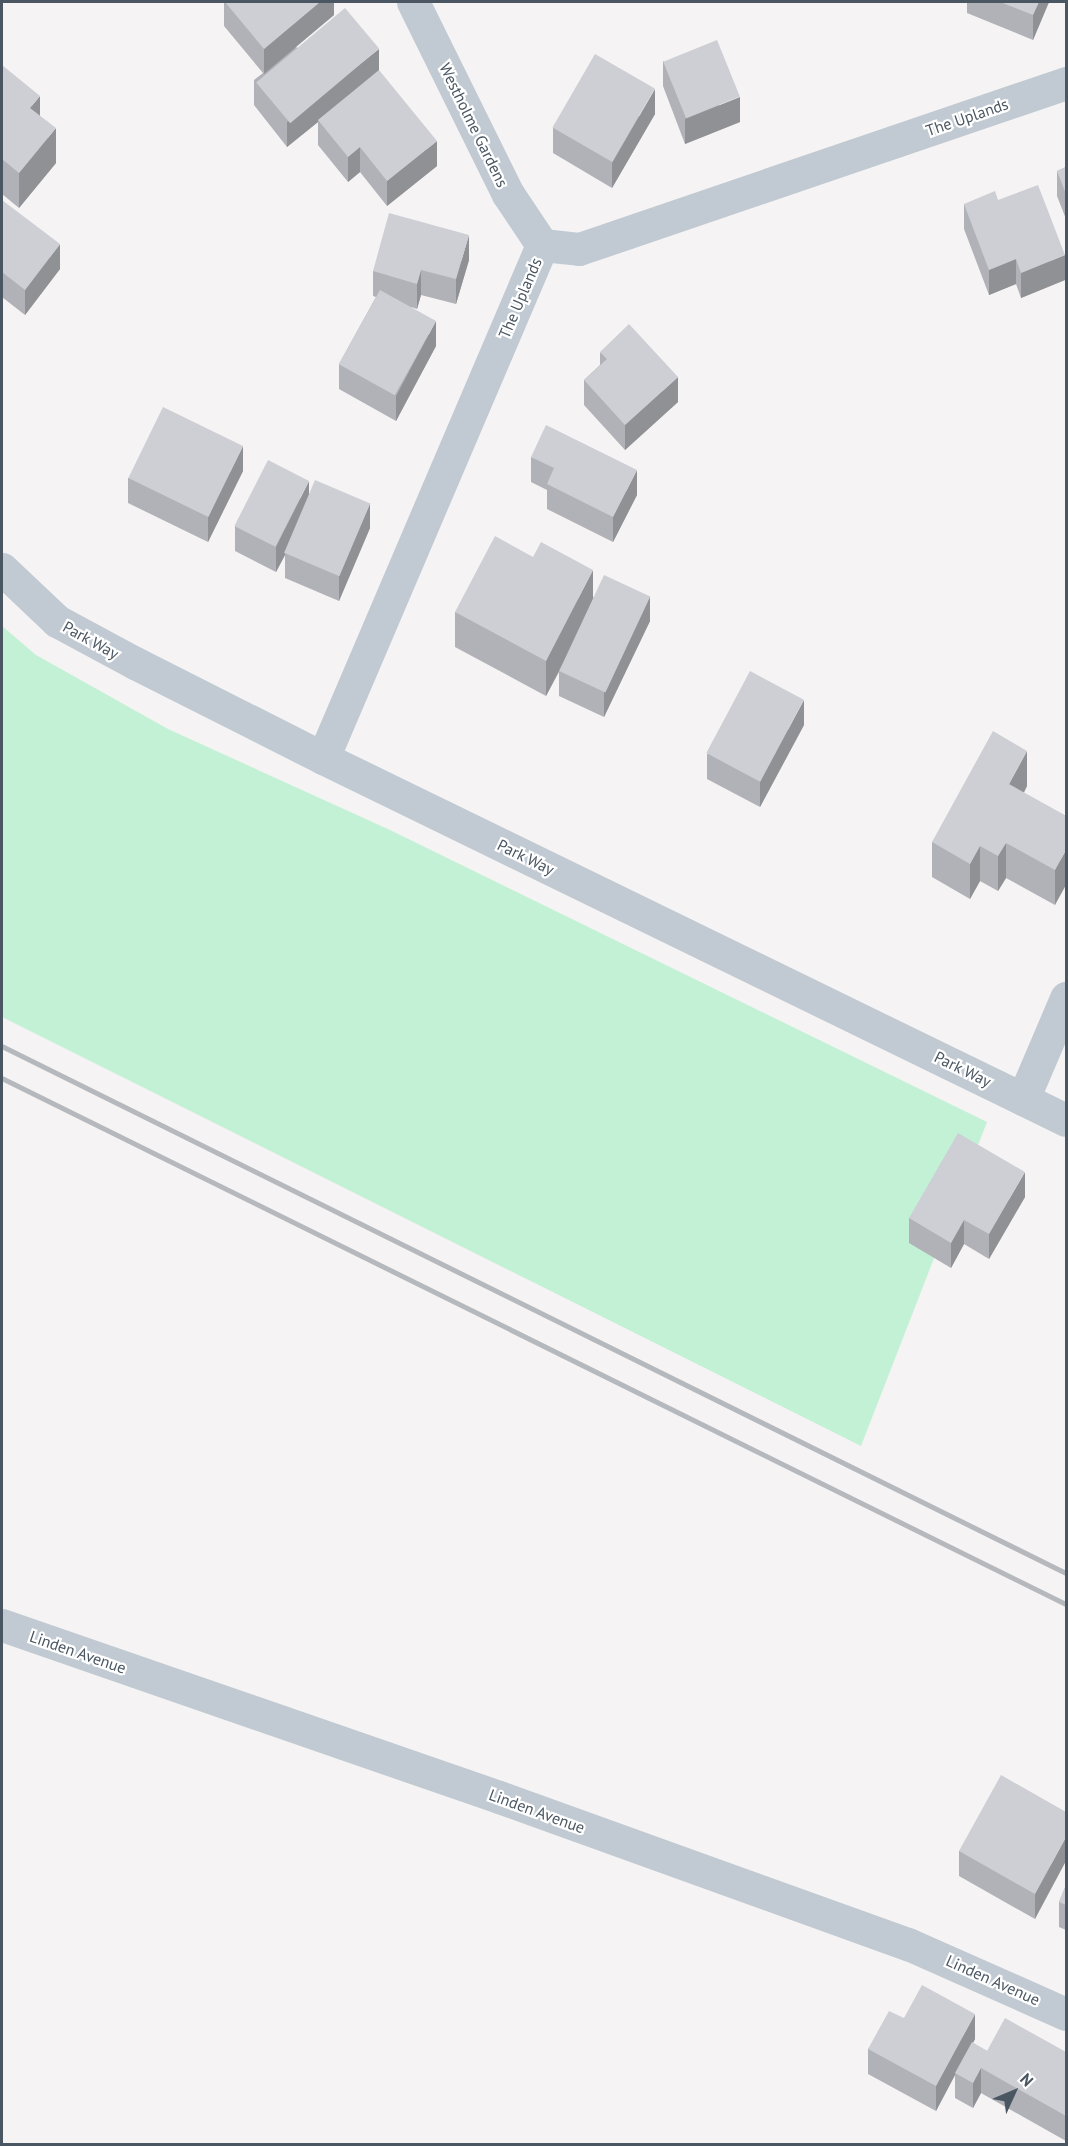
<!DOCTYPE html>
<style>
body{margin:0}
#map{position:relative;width:1068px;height:2146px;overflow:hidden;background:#f5f3f3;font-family:"PT Sans",sans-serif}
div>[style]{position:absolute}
.green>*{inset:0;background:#c3f1d5}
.minor>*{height:33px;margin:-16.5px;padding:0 16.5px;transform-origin:16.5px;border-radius:16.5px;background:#c1cad2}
.rail>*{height:4.5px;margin:-2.25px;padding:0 2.25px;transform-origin:2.25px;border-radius:2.25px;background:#b5b8bd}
.wall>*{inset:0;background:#b0b2b7}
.shaded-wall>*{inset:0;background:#909195}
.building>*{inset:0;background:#cdcfd5;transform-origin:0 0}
span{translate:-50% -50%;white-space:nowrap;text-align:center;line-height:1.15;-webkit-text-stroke:4.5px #fff;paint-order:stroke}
.street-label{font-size:16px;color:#4a5661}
.frame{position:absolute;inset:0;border:3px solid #4a5661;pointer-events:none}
.north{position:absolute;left:984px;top:2062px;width:60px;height:60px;-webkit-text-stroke:4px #fff;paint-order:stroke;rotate:46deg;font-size:16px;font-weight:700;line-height:24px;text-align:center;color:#4a5661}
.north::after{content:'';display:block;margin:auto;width:21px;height:27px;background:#4a5661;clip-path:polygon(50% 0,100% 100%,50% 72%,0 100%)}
</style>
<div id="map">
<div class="green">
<div style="clip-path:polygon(2px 626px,36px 655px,168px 729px,390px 830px,987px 1122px,861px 1446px,2px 1017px)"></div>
</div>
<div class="minor">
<div style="left:413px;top:2px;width:214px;rotate:63.7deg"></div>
<div style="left:508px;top:194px;width:61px;rotate:56.3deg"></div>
<div style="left:542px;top:245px;width:37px;rotate:6deg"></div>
<div style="left:579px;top:249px;width:515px;rotate:-18.82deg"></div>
<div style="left:2px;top:569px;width:76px;rotate:43.4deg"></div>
<div style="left:57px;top:621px;width:89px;rotate:28.3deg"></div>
<div style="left:135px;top:663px;width:211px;rotate:26.8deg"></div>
<div style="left:323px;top:758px;width:826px;rotate:25.98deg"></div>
<div style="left:323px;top:758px;width:558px;rotate:-66.88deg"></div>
<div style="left:1023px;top:1099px;width:110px;rotate:-66.9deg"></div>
<div style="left:2px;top:1625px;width:526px;rotate:19.09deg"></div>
<div style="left:499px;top:1797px;width:435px;rotate:19.8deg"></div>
<div style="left:908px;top:1944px;width:173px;rotate:23.9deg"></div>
</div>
<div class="rail">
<div style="left:2px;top:1046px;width:1187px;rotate:26.35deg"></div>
<div style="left:2px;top:1078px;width:1187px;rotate:26.31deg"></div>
</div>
<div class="wall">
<div style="clip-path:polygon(224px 2px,334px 2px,334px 15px,295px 47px,379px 71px,437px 166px,387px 206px,360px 172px,348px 182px,318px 145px,318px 122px,287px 147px,254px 105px,254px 80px,263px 73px,224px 26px)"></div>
<div style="clip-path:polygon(967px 2px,1049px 2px,1033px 40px,967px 13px)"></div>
<div style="clip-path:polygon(663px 61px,740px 122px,685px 144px,663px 86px)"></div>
<div style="clip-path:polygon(2px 65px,40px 116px,56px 163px,19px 208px,2px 194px)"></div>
<div style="clip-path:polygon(655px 114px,612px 188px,553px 153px,553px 128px)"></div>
<div style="clip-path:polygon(1066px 167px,1066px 219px,1057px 196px,1057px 171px)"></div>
<div style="clip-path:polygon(2px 200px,60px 269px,25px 315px,2px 297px)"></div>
<div style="clip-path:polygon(998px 200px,1065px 280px,1021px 298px,1016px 284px,989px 295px,964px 229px,964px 204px)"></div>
<div style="clip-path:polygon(469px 260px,456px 304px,421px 295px,417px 309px,411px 307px,436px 346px,396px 421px,339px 389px,339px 364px,376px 297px,373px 296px,373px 271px)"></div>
<div style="clip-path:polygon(600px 352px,678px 402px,625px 450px,584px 405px,584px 380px,600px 365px)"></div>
<div style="clip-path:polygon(531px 457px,637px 495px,613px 542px,547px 509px,547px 490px,531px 482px)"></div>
<div style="clip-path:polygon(243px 471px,208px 542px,128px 503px,128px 478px)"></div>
<div style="clip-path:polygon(309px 495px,370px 528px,339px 601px,285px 578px,285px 555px,276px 572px,235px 551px,235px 526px)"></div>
<div style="clip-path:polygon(593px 597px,650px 621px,604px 717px,559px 696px,559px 672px,546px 696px,455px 647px,455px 612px)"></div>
<div style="clip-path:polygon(804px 725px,760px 807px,707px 779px,707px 754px)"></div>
<div style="clip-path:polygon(1027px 786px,1024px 793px,1066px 816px,1055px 905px,1006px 878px,998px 891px,980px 881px,970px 899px,932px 877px,932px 842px)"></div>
<div style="clip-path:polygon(1025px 1197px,989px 1259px,964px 1244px,951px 1268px,909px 1243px,909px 1218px)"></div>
<div style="clip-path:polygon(1066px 1812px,1035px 1919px,959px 1876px,959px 1851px)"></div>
<div style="clip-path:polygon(1066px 1885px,1066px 1930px,1059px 1927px,1059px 1902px)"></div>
<div style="clip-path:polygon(904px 2018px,975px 2039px,973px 2043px,987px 2051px,1066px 2052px,1066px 2141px,981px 2093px,973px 2108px,955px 2098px,955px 2075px,936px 2111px,868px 2074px,868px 2049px)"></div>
</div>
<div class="shaded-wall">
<div style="clip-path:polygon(320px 2px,334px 2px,334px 15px,264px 74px,264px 49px)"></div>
<div style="clip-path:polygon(1039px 2px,1049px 2px,1033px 40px,1033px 15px)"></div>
<div style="clip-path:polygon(379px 49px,379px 74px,318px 120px,318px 122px,287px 147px,287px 122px)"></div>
<div style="clip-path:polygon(655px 89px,655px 114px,612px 188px,612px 163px)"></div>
<div style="clip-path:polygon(40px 96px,40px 131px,30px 108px)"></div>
<div style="clip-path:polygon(740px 97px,740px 122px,685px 144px,685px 119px)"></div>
<div style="clip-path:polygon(56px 128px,56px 163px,19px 208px,19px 173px)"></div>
<div style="clip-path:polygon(437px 141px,437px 166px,387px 206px,387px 181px)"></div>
<div style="clip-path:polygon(360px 147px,360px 172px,348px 182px,348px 157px)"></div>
<div style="clip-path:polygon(469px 235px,469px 260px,456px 304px,456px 279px)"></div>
<div style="clip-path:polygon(60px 244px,60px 269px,25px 315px,25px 290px)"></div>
<div style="clip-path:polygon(1065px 255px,1065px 280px,1021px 298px,1021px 273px)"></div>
<div style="clip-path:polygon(1016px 259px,1016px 284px,989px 295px,989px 270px)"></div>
<div style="clip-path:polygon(421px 270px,421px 295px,417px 309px,417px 284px)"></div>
<div style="clip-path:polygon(436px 321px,436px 346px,396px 421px,396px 396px)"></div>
<div style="clip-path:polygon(678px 377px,678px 402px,625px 450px,625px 425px)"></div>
<div style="clip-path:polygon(243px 446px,243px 471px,208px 542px,208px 517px)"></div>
<div style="clip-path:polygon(637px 470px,637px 495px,613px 542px,613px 517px)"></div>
<div style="clip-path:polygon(309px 481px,309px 506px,285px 553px,285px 555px,276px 572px,276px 547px)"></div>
<div style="clip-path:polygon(370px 503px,370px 528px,339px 601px,339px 576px)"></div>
<div style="clip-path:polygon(593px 570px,593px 605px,546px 696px,546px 661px)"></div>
<div style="clip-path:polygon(650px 596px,650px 621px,604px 717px,604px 692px)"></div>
<div style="clip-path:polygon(804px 700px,804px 725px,760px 807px,760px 782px)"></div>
<div style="clip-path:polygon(1027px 751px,1027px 786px,1009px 819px,1009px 784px)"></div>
<div style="clip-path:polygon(1006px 843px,1006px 878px,998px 891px,998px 856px)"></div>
<div style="clip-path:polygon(980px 846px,980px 881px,970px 899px,970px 864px)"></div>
<div style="clip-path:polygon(1066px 850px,1066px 885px,1055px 905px,1055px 870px)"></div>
<div style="clip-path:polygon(1025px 1172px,1025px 1197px,989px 1259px,989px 1234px)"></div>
<div style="clip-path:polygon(964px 1220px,964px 1244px,951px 1268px,951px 1243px)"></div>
<div style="clip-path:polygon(1066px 1837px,1066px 1861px,1035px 1919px,1035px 1894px)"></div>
<div style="clip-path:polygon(975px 2014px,975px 2039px,956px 2074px,955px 2073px,955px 2075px,936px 2111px,936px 2086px)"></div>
<div style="clip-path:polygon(981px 2068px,981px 2093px,973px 2108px,973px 2083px)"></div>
</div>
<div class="building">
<div style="clip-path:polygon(225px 2px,320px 2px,264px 49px)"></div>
<div style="clip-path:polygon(1000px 2px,1039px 2px,1033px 15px)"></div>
<div style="left:345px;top:8px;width:53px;height:116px;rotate:50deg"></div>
<div style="left:717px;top:40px;width:61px;height:58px;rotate:68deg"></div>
<div style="left:595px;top:54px;width:69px;height:85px;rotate:30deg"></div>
<div style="clip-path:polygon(2px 65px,40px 96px,30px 108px,56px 128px,19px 173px,2px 159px)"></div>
<div style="clip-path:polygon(379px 70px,437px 141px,387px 181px,360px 147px,348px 157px,318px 120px)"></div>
<div style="clip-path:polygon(1066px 167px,1066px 194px,1057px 171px)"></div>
<div style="clip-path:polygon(1038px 185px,1065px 255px,1021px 273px,1016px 259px,989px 270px,964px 204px,995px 191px,998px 200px)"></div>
<div style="clip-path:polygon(2px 200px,60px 244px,25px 290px,2px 272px)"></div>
<div style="clip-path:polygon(389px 213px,469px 235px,456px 279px,421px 270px,417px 284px,373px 271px)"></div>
<div style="left:380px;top:290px;width:64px;height:85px;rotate:29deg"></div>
<div style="clip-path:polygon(629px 324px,678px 377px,625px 425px,584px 380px,607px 359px,600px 352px)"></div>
<div style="left:163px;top:407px;width:89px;height:79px;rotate:26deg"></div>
<div style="clip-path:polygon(546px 425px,637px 470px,613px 517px,547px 484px,554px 468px,531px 457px)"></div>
<div style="left:268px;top:460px;width:46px;height:74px;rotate:27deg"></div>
<div style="left:315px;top:480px;width:60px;height:79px;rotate:23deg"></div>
<div style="clip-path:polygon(495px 536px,533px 557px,541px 542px,593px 570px,546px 661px,455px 612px)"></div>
<div style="left:604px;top:575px;width:51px;height:106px;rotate:25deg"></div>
<div style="left:750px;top:671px;width:61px;height:93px;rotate:28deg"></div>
<div style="clip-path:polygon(993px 731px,1027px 751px,1009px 784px,1066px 816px,1066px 850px,1055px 870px,1006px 843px,998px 856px,980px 846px,970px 864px,932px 842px)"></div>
<div style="clip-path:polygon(958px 1133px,1025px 1172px,989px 1234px,964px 1220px,951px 1243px,909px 1218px)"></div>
<div style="clip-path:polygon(1001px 1775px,1066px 1812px,1066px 1837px,1035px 1894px,959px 1851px)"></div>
<div style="clip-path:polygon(1066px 1885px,1066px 1905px,1059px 1902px)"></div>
<div style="clip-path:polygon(922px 1985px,975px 2014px,936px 2086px,868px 2049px,889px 2011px,904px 2018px)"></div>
<div style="clip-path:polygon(1005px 2018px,1066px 2052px,1066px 2116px,981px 2068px,973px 2083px,955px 2073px,972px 2042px,987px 2051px)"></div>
</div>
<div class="street-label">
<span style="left:967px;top:117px;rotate:-19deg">The Uplands</span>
<span style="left:474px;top:125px;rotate:64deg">Westholme Gardens</span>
<span style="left:520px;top:298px;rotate:-67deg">The Uplands</span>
<span style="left:91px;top:640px;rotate:29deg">Park Way</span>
<span style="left:526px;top:857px;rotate:26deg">Park Way</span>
<span style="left:963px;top:1069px;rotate:26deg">Park Way</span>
<span style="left:78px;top:1652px;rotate:19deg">Linden Avenue</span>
<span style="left:537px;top:1811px;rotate:20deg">Linden Avenue</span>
<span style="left:993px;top:1980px;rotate:24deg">Linden Avenue</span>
</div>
<div class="frame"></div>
<div class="north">N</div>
</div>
